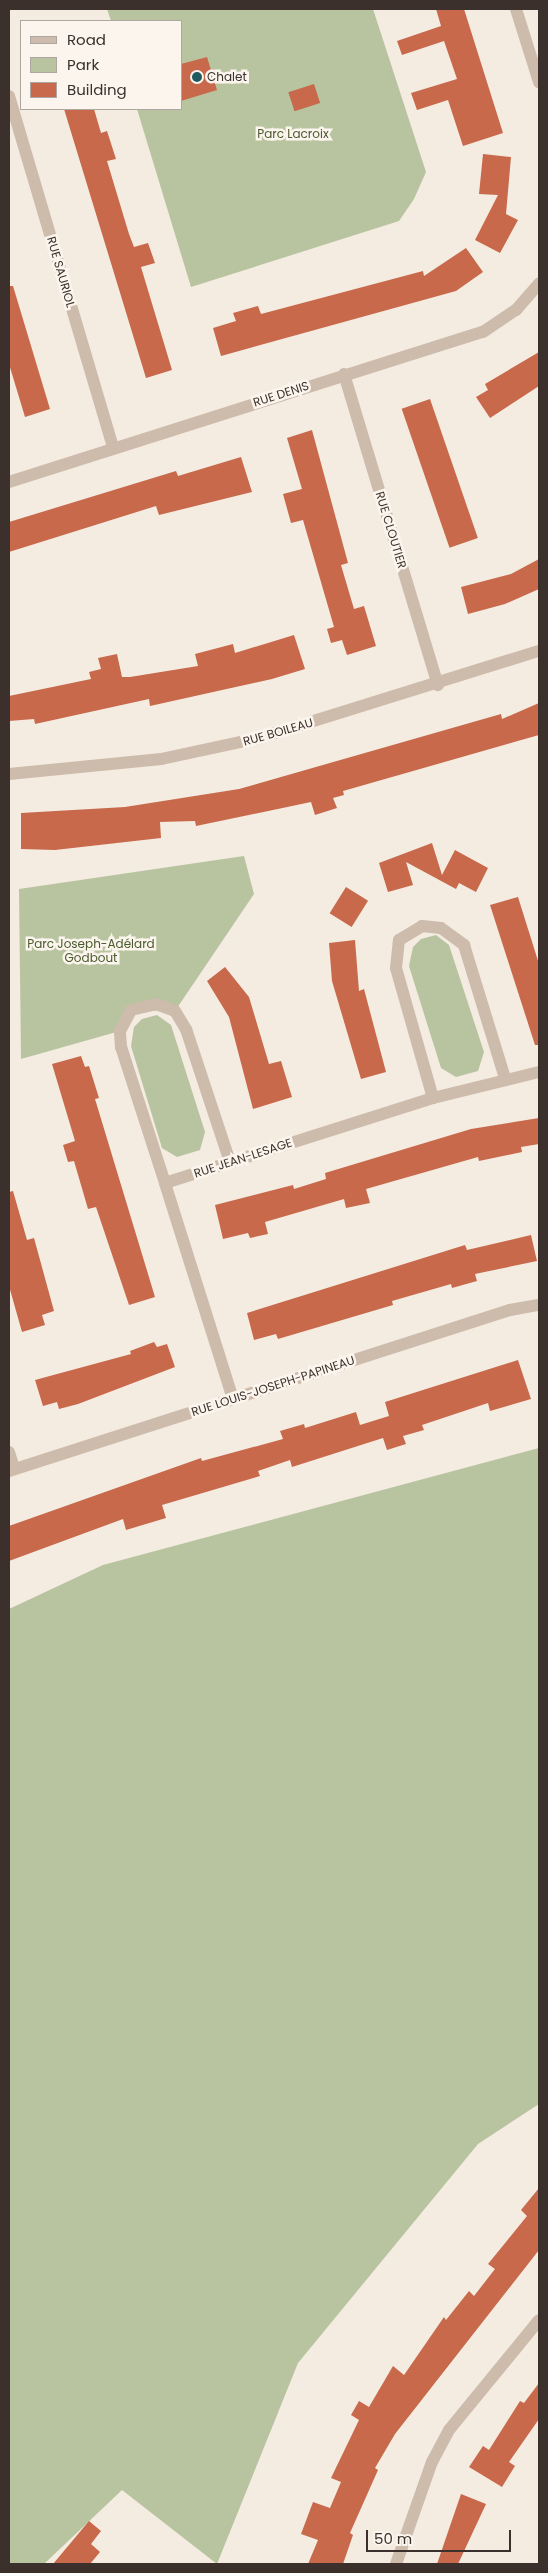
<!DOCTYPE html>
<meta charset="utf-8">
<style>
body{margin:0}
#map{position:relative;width:548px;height:2573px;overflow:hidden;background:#f4ebe1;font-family:Poppins,sans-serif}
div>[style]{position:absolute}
.green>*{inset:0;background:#b8c4a0}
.building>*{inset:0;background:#c8694b;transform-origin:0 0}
.minor>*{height:12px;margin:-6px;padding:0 6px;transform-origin:6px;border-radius:6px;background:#cdbbac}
.dots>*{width:14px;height:14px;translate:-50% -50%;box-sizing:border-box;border:2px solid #fbf5ee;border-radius:50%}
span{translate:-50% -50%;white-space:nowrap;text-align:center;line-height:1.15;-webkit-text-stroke:5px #fbf5ee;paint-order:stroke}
.poi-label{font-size:12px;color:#3b302b}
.left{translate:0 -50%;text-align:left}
.park-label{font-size:12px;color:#4a5a2e}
.street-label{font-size:12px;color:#3b302b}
.frame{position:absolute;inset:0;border:10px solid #3b302b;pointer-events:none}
.legend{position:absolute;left:20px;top:20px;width:162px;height:90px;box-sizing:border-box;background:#fbf5ee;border:1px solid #aea6a0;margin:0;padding:6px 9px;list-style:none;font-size:15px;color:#3b302b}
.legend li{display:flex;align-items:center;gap:10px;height:25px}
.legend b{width:25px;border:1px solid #aea6a0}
.scale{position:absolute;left:366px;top:2530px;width:145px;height:22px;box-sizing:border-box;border:2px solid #3b302b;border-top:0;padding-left:6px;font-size:15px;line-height:18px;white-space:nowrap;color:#3b302b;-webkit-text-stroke:4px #fbf5ee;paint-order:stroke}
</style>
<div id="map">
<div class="green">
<div style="clip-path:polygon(107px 9px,373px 9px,426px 172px,414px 199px,399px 221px,191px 287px,137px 109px,181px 109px,181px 21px,111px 21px)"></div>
<div style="clip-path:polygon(244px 856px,254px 894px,175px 1011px,131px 1010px,120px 1031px,21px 1059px,19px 889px)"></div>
<div style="clip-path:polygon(436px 935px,449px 945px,484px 1052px,478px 1071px,456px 1077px,441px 1068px,409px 966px,413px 947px,421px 939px)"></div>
<div style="clip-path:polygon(157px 1015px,171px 1025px,205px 1132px,200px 1150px,177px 1157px,162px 1148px,131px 1046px,134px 1027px,142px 1019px)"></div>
<div style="clip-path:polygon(539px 1448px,539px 2104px,478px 2144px,298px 2363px,217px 2564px,122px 2490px,44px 2564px,9px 2564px,9px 1609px,103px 1565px)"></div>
</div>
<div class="building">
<div style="clip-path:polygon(436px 9px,464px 9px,503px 133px,463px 146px,448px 100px,417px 110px,411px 93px,457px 79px,444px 41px,402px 55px,397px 41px,441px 26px)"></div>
<div style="clip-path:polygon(207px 57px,217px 90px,181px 101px,181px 64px)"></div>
<div style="left:314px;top:84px;width:20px;height:27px;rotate:72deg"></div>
<div style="clip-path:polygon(64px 109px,94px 109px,101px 133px,107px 131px,116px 159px,107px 161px,129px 234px,134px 247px,148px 243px,155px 263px,141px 267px,172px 370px,146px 378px)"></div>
<div style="clip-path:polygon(483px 154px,511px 157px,506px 214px,518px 220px,500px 253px,475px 240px,498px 195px,479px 194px)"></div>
<div style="clip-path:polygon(466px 248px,483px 272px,456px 291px,221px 356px,213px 328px,236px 321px,233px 313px,258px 306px,261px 314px,423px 271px,424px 276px)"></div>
<div style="clip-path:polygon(9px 286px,13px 286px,50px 409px,25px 417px,9px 364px)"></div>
<div style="clip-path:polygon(539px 352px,539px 386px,490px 418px,476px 397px,488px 390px,485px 384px)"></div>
<div style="left:430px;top:399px;width:147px;height:30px;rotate:71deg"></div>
<div style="clip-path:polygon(312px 430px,348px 563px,341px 565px,354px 609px,364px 606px,376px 646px,347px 655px,342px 640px,331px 643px,327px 629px,334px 627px,303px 520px,291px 523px,283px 494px,302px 489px,287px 438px)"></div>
<div style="clip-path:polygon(241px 457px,252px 492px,159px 515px,156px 506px,9px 552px,9px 522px,176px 471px,178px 476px)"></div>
<div style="clip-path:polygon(539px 559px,539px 589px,505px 604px,468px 614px,461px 587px,511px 574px)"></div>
<div style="clip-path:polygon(294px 635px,305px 669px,272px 679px,150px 706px,149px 699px,35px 724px,34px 719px,9px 721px,9px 696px,91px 679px,89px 672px,101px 669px,98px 658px,117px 654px,122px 677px,130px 677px,198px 666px,195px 654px,233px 644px,235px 653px)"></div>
<div style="clip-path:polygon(539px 703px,539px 735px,343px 791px,344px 795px,333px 798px,337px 808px,315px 815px,311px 802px,196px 826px,195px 821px,160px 822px,161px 838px,55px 850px,21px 849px,21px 813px,125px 807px,239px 789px,501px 714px,502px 719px)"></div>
<div style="clip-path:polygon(432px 843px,442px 875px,455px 850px,488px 868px,476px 892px,459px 883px,456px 889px,406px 862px,413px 885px,388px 892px,379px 863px)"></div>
<div style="left:346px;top:887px;width:26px;height:31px;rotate:32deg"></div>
<div style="clip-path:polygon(518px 897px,539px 964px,539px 1045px,535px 1045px,490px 905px)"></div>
<div style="clip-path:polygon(355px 940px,359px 991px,364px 989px,386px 1072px,361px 1079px,332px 981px,329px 943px)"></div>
<div style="clip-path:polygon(225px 967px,249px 997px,269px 1064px,281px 1061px,292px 1097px,253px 1109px,229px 1017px,207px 981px)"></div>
<div style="clip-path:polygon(81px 1056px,85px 1067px,89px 1066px,99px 1098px,95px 1099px,155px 1297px,129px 1305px,96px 1207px,88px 1209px,74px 1161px,68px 1162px,63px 1145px,75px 1141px,52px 1064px)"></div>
<div style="clip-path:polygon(539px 1118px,539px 1144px,521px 1147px,522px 1152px,479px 1161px,478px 1157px,366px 1189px,370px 1203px,346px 1208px,344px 1199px,265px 1222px,268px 1234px,250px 1238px,248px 1233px,223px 1239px,215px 1205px,293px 1185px,294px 1189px,326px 1179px,325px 1173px,471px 1129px)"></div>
<div style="clip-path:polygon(13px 1191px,27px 1240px,34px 1238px,54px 1311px,42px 1315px,45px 1325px,22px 1332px,9px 1286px,9px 1192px)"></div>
<div style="clip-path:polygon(531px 1235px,537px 1261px,475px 1274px,477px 1281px,452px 1288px,451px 1284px,392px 1301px,393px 1305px,278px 1339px,276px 1334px,254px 1340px,247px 1313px,465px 1245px,467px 1250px)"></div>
<div style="clip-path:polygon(154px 1342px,157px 1347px,167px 1344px,175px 1367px,78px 1404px,59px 1409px,57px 1402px,43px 1406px,35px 1380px,131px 1354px,130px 1351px)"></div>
<div style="clip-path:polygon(518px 1360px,531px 1399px,490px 1411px,488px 1403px,422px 1425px,424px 1430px,403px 1436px,406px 1444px,387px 1450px,383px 1438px,292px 1467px,290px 1460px,258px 1471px,260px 1476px,162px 1505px,166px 1518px,126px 1530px,123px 1519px,9px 1561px,9px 1526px,201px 1458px,202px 1461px,283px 1439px,280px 1431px,304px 1424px,305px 1428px,356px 1412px,360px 1425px,389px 1416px,385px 1402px)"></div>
<div style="clip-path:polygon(539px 2188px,539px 2250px,395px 2434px,375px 2468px,378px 2470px,350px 2533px,353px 2535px,343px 2564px,308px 2564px,318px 2540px,301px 2534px,313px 2502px,330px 2508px,341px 2482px,331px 2478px,359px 2420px,351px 2415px,359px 2401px,369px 2407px,393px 2366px,404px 2375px,444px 2317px,446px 2320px,469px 2291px,474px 2296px,495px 2269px,488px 2264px,527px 2216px,521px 2210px)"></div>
<div style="clip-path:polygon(539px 2383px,539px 2419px,509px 2462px,515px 2466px,502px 2487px,469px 2467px,483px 2446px,489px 2450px,520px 2401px,524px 2403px)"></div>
<div style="clip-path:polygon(461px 2494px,486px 2504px,458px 2564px,437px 2564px)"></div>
<div style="clip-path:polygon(89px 2521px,101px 2531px,91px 2544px,100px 2552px,90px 2564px,53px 2564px)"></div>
</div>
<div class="minor">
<div style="left:516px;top:9px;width:77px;rotate:72.5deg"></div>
<div style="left:9px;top:96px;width:367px;rotate:73.5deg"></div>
<div style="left:344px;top:374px;width:325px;rotate:73.2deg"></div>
<div style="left:9px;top:482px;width:497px;rotate:-17.6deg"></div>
<div style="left:483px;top:332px;width:40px;rotate:-34deg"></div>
<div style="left:516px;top:310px;width:35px;rotate:-49deg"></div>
<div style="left:9px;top:774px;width:153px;rotate:-5.6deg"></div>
<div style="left:161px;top:759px;width:100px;rotate:-12.1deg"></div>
<div style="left:259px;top:738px;width:293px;rotate:-17.3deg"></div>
<div style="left:433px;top:1098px;width:135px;rotate:-105.9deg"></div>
<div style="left:396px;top:968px;width:28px;rotate:-84deg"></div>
<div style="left:399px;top:940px;width:27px;rotate:-31deg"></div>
<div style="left:422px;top:926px;width:19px;rotate:6deg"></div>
<div style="left:441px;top:928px;width:29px;rotate:36deg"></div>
<div style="left:464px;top:945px;width:139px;rotate:72.9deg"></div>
<div style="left:165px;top:1183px;width:143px;rotate:-107.9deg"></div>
<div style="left:121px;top:1047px;width:16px;rotate:-94deg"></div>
<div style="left:120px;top:1031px;width:24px;rotate:-62deg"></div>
<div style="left:131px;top:1010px;width:26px;rotate:-13deg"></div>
<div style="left:156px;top:1004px;width:20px;rotate:20deg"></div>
<div style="left:175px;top:1011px;width:21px;rotate:59deg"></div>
<div style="left:186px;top:1029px;width:140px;rotate:71.7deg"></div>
<div style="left:233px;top:1399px;width:226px;rotate:-107.5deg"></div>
<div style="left:165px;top:1183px;width:281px;rotate:-17.6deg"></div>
<div style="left:433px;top:1098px;width:109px;rotate:-13.8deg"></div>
<div style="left:9px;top:1452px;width:17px;rotate:73deg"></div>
<div style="left:9px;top:1471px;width:526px;rotate:-17.82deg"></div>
<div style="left:510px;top:1310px;width:29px;rotate:-10deg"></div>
<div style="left:396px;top:2564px;width:108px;rotate:-70.6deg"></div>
<div style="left:432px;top:2462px;width:36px;rotate:-62deg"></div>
<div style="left:449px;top:2430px;width:142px;rotate:-50.7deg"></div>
</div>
<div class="dots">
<div style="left:197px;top:77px;background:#1f5a5e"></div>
</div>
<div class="poi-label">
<span class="left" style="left:207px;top:77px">Chalet</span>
</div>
<div class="park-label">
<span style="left:293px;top:134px">Parc Lacroix</span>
<span style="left:91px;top:951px">Parc Joseph-Adélard<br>Godbout</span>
</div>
<div class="street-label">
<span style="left:61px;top:272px;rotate:74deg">RUE SAURIOL</span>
<span style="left:281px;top:394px;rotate:-18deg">RUE DENIS</span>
<span style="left:391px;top:530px;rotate:73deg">RUE CLOUTIER</span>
<span style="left:278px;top:732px;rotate:-16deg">RUE BOILEAU</span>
<span style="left:243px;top:1158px;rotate:-18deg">RUE JEAN-LESAGE</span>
<span style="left:273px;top:1386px;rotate:-18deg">RUE LOUIS-JOSEPH-PAPINEAU</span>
</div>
<div class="frame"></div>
<ul class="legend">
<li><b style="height:6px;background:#cdbbac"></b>Road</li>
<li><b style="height:14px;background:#b8c4a0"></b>Park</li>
<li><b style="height:14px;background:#c8694b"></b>Building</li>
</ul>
<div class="scale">50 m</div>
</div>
